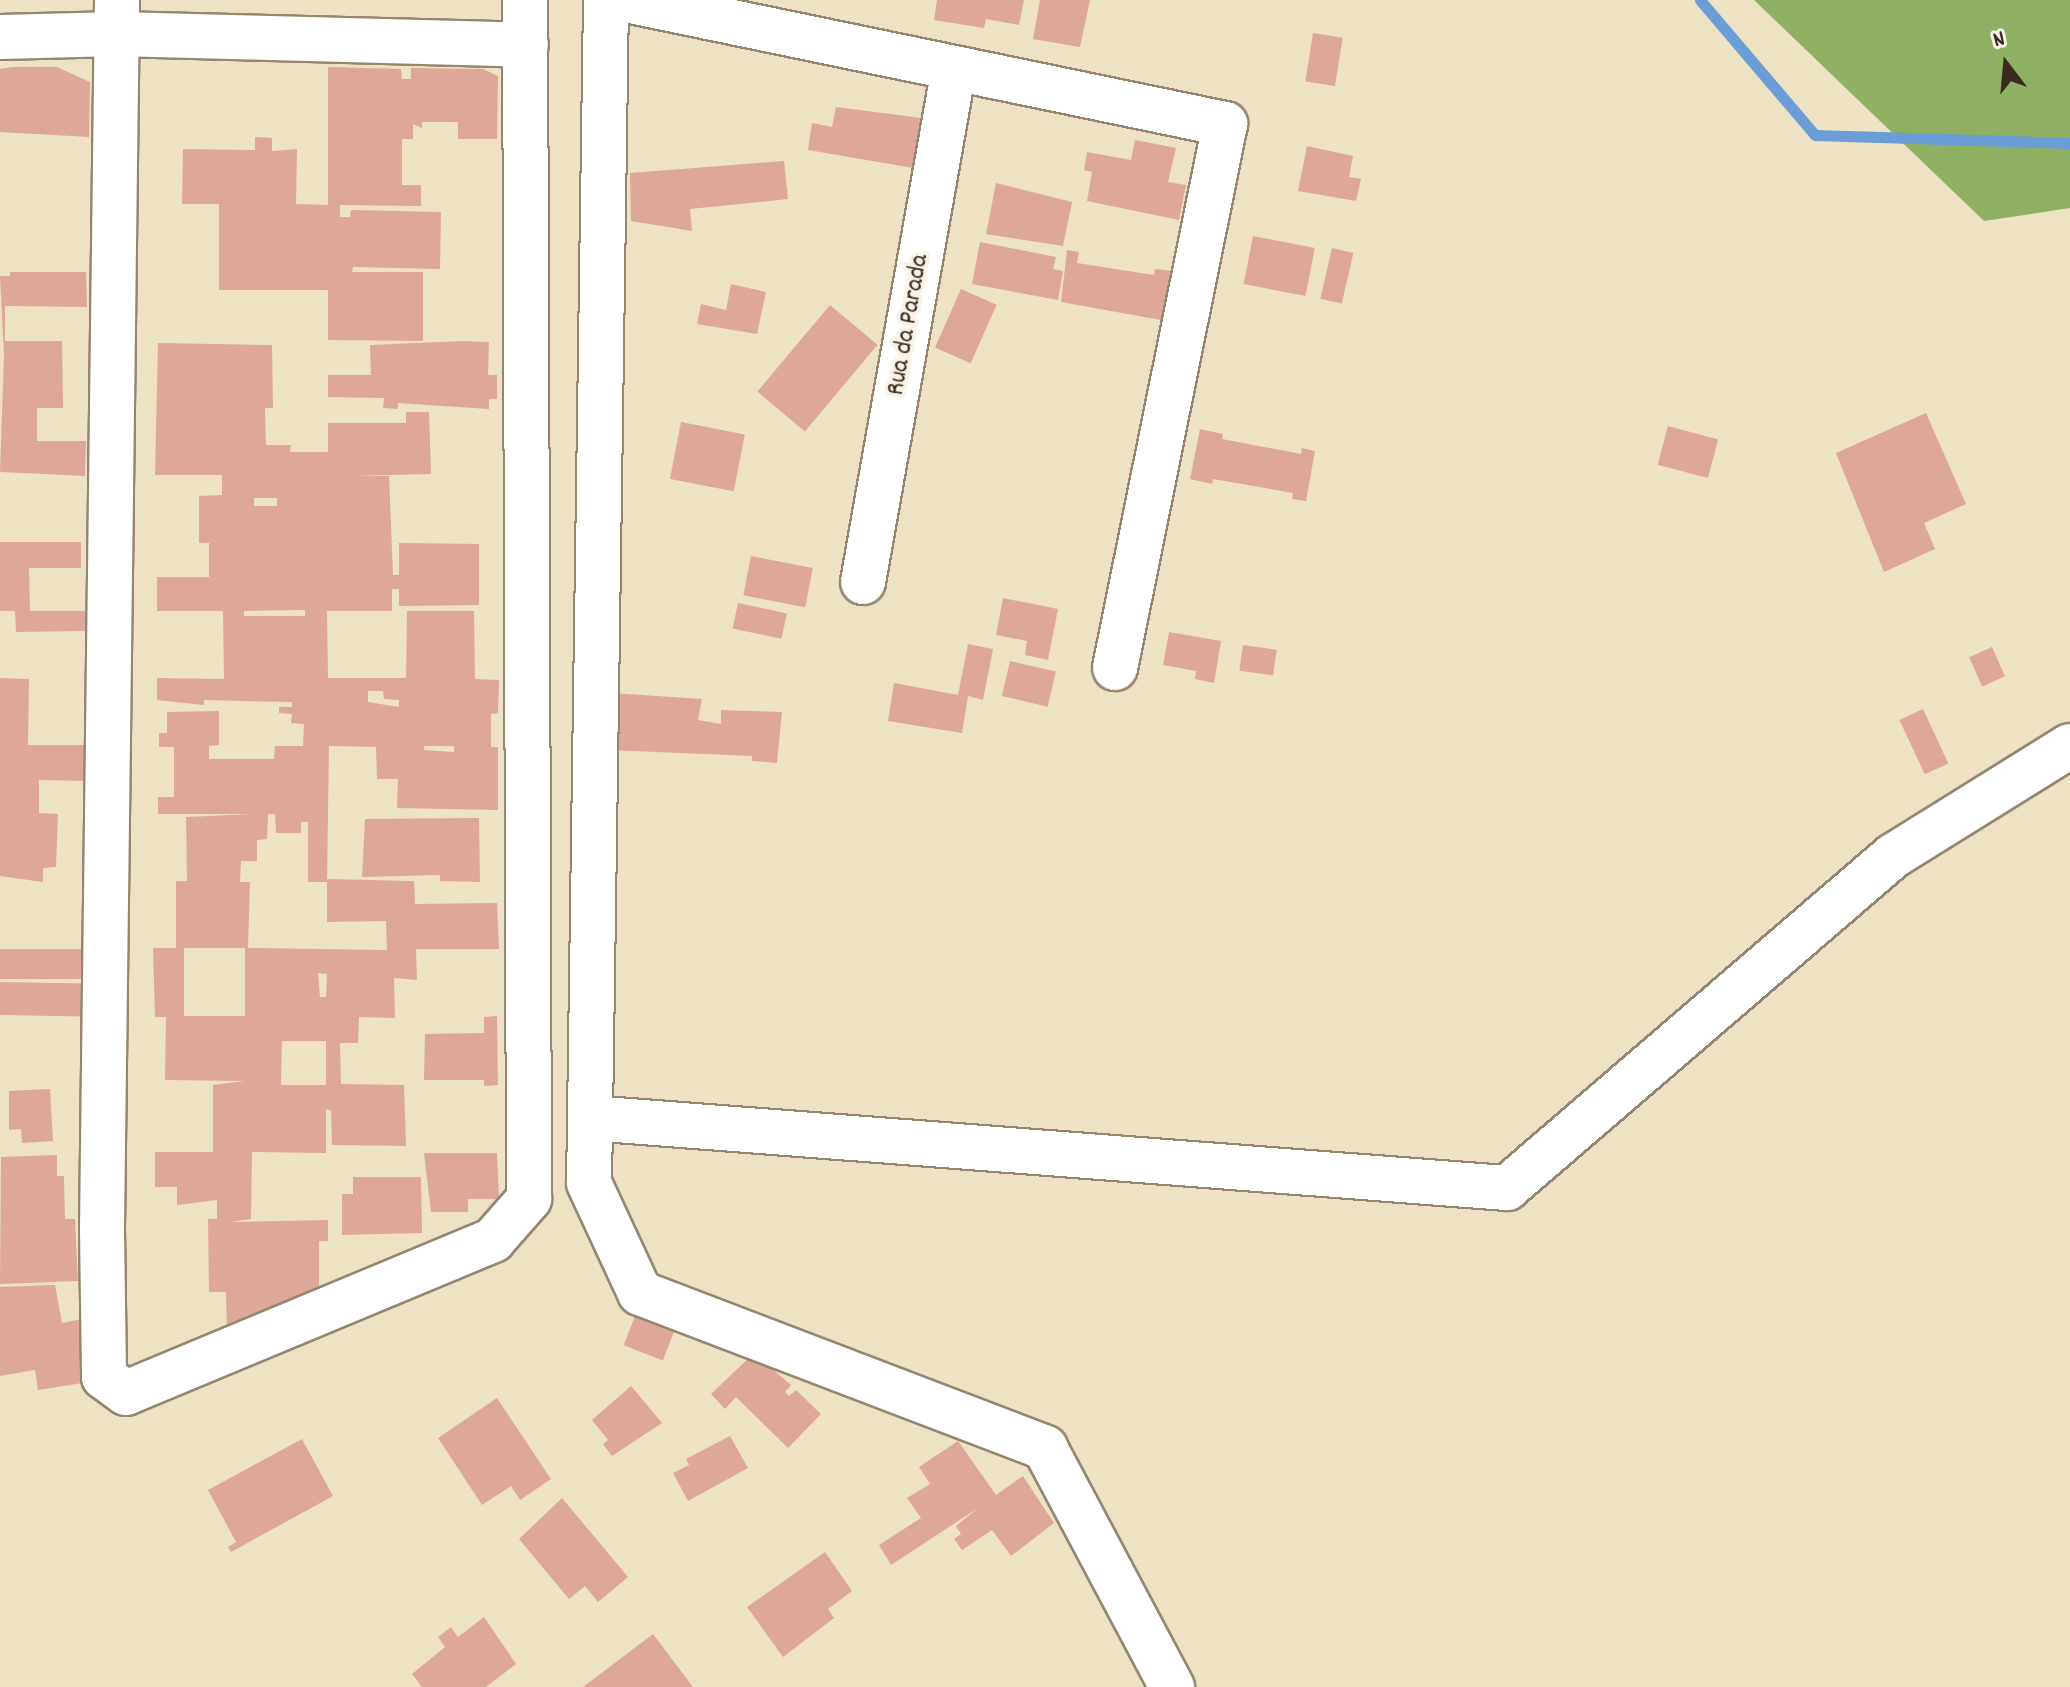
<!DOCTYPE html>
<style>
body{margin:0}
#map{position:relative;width:2070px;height:1687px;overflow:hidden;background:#ede2c3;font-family:Dekko,sans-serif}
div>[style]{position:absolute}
.forest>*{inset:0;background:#90b063}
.stream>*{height:11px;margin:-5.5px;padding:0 5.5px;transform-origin:5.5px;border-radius:5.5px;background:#6b9dd6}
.building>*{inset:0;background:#dfa79a;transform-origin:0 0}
.roads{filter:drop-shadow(2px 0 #948670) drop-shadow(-2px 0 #948670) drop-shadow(0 2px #948670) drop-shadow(0 -2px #948670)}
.street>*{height:44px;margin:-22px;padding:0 22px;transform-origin:22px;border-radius:22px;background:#fff}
span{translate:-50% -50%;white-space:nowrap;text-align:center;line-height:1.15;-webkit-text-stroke:8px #f7f3e8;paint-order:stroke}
.street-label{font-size:26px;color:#3b2a1e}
.north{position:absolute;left:1966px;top:24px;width:80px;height:80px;-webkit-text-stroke:6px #f7f3e8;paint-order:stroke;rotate:344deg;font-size:22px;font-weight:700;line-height:32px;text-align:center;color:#3b2a1e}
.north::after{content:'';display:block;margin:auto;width:28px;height:36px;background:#3b2a1e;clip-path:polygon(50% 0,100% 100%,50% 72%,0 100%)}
</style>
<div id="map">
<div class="forest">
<div style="clip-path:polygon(1754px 0,2070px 0,2070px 208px,1984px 221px)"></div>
</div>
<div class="stream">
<div style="left:1700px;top:0;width:177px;rotate:49.6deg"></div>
<div style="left:1815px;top:135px;width:255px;rotate:1.8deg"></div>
</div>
<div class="building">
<div style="clip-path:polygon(937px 0,1024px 0,1019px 25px,986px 19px,984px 28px,934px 20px)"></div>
<div style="clip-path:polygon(1040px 0,1090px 0,1080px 47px,1033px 39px)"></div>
<div style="left:1313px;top:33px;width:30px;height:49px;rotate:9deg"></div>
<div style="clip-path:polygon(13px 67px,57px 67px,90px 82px,89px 137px,0 132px,0 69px)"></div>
<div style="clip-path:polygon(328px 67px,401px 69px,402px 79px,411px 79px,411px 68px,483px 69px,498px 76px,497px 139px,458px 139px,458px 122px,422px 122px,422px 128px,413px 124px,413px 139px,402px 139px,402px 185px,421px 185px,421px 206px,340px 205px,340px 217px,350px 217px,351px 210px,441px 212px,440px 269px,353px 267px,352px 272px,423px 272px,423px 341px,328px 340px,328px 290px,219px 290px,219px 204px,182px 204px,183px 149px,255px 150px,255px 137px,272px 138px,272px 151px,297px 149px,296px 204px,328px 205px)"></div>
<div style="clip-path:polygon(836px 107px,929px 119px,919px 169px,808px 150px,812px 123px,832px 127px)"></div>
<div style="clip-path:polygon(1135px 140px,1176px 148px,1168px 182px,1186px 185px,1179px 220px,1087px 201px,1092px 172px,1084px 170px,1087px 152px,1131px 160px)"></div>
<div style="clip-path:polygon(1307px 146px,1353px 156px,1349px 177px,1361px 179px,1356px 201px,1298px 191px)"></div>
<div style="clip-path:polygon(784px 161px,788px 199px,690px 209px,692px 231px,631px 221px,630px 173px)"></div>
<div style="clip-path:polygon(996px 183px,1072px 202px,1063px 246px,986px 234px)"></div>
<div style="left:1253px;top:236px;width:63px;height:49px;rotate:11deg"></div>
<div style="clip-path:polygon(980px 242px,1056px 257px,1053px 269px,1063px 271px,1058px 300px,972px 284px)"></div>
<div style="left:1332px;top:248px;width:22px;height:52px;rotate:13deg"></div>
<div style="clip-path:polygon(1067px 250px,1079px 252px,1077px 263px,1154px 275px,1155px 269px,1182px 272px,1172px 322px,1061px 302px)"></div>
<div style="clip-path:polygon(10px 272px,86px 272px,87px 307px,5px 306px,5px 341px,62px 341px,63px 408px,37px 408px,37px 441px,86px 441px,85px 476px,0 472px,4px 355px,0 276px,10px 276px)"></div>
<div style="clip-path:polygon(731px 284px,766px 292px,757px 334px,697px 324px,701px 304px,726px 310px)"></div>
<div style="left:961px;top:289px;width:39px;height:64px;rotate:24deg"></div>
<div style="left:830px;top:305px;width:62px;height:113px;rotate:40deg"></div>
<div style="clip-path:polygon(463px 341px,489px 342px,488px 375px,497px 375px,497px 399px,489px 399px,489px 409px,398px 403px,398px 409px,383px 408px,384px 398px,328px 397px,328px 375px,371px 375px,370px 345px)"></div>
<div style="clip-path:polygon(evenodd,158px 343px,272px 345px,273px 408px,265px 408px,266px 445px,291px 445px,290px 452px,328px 452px,328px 423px,406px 423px,406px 412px,429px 412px,431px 474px,355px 476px,389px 476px,393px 575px,399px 575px,399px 543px,479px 544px,479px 605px,399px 606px,399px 589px,392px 589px,392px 611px,327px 611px,328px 678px,406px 678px,407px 611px,474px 611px,475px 679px,499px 680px,498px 713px,491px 714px,491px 747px,498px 747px,498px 810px,397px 808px,398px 779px,377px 779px,376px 747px,329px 746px,327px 882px,308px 882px,308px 822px,301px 822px,301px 833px,276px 833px,275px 814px,268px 814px,267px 839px,257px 840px,257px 861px,241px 861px,240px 882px,250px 882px,248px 948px,387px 950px,386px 921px,327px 922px,327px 879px,414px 881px,415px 904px,497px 903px,499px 949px,416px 949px,417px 980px,394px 978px,395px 1018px,359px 1017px,358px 1043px,340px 1043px,341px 1084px,404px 1085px,406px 1146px,332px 1145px,331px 1111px,326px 1109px,326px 1153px,252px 1152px,251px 1219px,230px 1222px,328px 1220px,328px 1241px,319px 1241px,319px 1297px,227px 1335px,226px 1292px,209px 1292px,208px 1219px,217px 1219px,217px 1200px,177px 1205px,177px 1187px,155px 1187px,155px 1152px,213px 1152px,213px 1085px,245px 1081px,165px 1080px,166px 1017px,155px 1017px,153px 948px,176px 948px,176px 881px,187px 881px,186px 817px,251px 814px,158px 814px,158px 797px,174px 797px,174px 747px,159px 747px,159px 733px,167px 733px,167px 712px,219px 711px,219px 745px,209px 746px,209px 759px,274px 759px,275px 746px,303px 746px,304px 724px,291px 723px,292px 714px,279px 713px,279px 707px,292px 707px,292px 702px,204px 700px,204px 705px,157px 700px,157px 678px,224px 679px,223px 611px,157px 611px,157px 577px,209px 577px,209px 543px,199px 543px,199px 496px,222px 495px,222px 475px,155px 475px,158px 343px,254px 498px,277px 498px,277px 506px,254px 506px,254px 498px,158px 343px,305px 610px,305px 616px,244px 616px,244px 611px,305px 610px,158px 343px,368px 691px,383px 691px,384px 699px,399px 700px,399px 707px,368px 702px,368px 691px,158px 343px,424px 746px,454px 746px,454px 752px,424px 750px,424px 746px,158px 343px,184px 948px,245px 948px,245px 1016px,184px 1016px,184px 948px,158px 343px,318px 973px,327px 974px,326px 997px,320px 997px,318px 973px,158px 343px,282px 1041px,326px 1041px,326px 1085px,281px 1085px,282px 1041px)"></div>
<div style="clip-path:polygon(1926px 413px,1966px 504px,1924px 523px,1935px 549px,1884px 572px,1836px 453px)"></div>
<div style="left:681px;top:422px;width:65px;height:58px;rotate:11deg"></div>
<div style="left:1668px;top:426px;width:52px;height:40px;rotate:15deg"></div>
<div style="clip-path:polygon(1200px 429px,1223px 434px,1222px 439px,1301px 454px,1302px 448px,1315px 451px,1306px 501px,1292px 499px,1293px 493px,1213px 479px,1212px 484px,1190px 479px)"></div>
<div style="clip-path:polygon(0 542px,81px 542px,81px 568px,29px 568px,30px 611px,85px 611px,85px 631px,16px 632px,15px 611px,0 611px)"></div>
<div style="left:751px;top:556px;width:63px;height:40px;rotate:11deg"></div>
<div style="clip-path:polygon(1003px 598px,1058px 609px,1048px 660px,1025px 655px,1027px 641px,996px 635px)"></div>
<div style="left:738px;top:603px;width:50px;height:26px;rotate:12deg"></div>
<div style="clip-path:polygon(1169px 632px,1221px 641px,1214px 683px,1195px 679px,1196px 671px,1163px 665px)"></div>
<div style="clip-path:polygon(968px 644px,993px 649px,983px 700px,968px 696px,962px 733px,888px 721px,894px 683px,958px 695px)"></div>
<div style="left:1243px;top:645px;width:34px;height:26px;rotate:8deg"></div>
<div style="left:1992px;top:647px;width:32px;height:25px;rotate:66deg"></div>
<div style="left:1010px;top:661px;width:47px;height:36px;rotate:13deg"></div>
<div style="clip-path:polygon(0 678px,29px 679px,28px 745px,87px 745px,89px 781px,39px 780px,39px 813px,58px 814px,56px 867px,43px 868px,43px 882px,0 876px)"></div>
<div style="clip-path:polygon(612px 693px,702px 699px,698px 720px,721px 724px,721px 710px,782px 712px,777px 763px,752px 761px,752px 756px,608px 750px)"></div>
<div style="left:1923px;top:709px;width:60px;height:26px;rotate:65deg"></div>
<div style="clip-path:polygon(479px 818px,480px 882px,440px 881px,440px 875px,362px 877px,365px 819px)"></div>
<div style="left:0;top:949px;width:87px;height:30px"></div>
<div style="left:0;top:982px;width:84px;height:33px;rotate:1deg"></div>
<div style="clip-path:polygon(497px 1016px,498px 1085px,484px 1086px,484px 1080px,424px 1080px,425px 1034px,484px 1033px,484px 1017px)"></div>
<div style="clip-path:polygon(50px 1089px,53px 1141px,22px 1143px,21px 1129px,9px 1130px,9px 1091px)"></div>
<div style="clip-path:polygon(424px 1153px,497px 1153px,499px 1199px,468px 1199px,468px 1212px,431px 1212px)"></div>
<div style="clip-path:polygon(57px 1155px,57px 1176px,64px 1176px,65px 1219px,75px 1219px,78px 1281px,0 1284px,1px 1157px)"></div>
<div style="clip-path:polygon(353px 1177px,421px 1177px,422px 1233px,342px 1235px,342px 1194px,353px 1194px)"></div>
<div style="clip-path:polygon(55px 1285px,62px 1323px,87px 1318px,89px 1382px,38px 1390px,35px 1370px,0 1376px,0 1287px)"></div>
<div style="left:638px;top:1308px;width:42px;height:40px;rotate:21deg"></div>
<div style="clip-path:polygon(754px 1353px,791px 1385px,785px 1392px,789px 1396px,796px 1390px,821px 1414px,788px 1448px,736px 1397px,725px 1409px,711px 1394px)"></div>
<div style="clip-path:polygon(631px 1386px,662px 1423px,612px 1456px,603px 1444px,608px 1440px,592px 1420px)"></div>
<div style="clip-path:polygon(497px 1398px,551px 1479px,520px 1500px,511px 1486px,482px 1505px,438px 1438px)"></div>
<div style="clip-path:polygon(730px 1436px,748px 1468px,688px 1501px,673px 1473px,689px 1465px,686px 1459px)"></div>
<div style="clip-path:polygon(302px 1439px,333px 1496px,231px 1552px,228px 1547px,236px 1542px,208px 1490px)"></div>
<div style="clip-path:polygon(958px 1441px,996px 1495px,1023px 1476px,1054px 1523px,1011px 1556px,992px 1530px,962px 1550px,954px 1539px,961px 1534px,956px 1526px,978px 1508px,891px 1565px,879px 1545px,921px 1518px,907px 1498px,930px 1484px,919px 1467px)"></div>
<div style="clip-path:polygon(562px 1498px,628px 1577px,598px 1602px,585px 1586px,569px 1599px,519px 1539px)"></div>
<div style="clip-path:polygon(825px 1552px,852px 1591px,828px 1609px,834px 1618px,783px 1657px,747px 1607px)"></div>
<div style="clip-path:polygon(484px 1617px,516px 1664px,486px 1687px,422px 1687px,412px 1674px,445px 1647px,438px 1637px,451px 1627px,458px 1637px)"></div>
<div style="clip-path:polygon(653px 1634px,693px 1687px,583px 1687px)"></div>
</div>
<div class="roads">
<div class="street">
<div style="left:117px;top:0;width:1230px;rotate:90.7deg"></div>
<div style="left:102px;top:1230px;width:147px;rotate:89.2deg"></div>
<div style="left:104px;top:1377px;width:27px;rotate:36deg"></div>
<div style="left:126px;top:1393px;width:398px;rotate:-22.6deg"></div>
<div style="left:493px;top:1240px;width:55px;rotate:-48.7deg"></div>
<div style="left:529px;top:1199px;width:1199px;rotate:-90.19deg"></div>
<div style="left:606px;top:0;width:1183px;rotate:90.82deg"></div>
<div style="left:589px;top:1183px;width:121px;rotate:65.1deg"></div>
<div style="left:640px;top:1293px;width:434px;rotate:20.9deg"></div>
<div style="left:1045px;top:1448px;width:271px;rotate:62deg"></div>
<div style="left:626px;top:0;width:612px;rotate:11.7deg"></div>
<div style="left:1225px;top:124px;width:555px;rotate:101.43deg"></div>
<div style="left:0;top:37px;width:117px;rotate:-1.5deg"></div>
<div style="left:117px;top:34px;width:409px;rotate:1.5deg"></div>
<div style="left:863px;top:582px;width:522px;rotate:-79.96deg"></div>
<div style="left:590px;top:1118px;width:920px;rotate:4.37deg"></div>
<div style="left:1507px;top:1188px;width:509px;rotate:-40.7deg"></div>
<div style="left:1893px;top:856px;width:208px;rotate:-31.9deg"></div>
</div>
</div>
<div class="street-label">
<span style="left:909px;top:325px;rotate:-80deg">Rua da Parada</span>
</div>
<div class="north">N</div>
</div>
